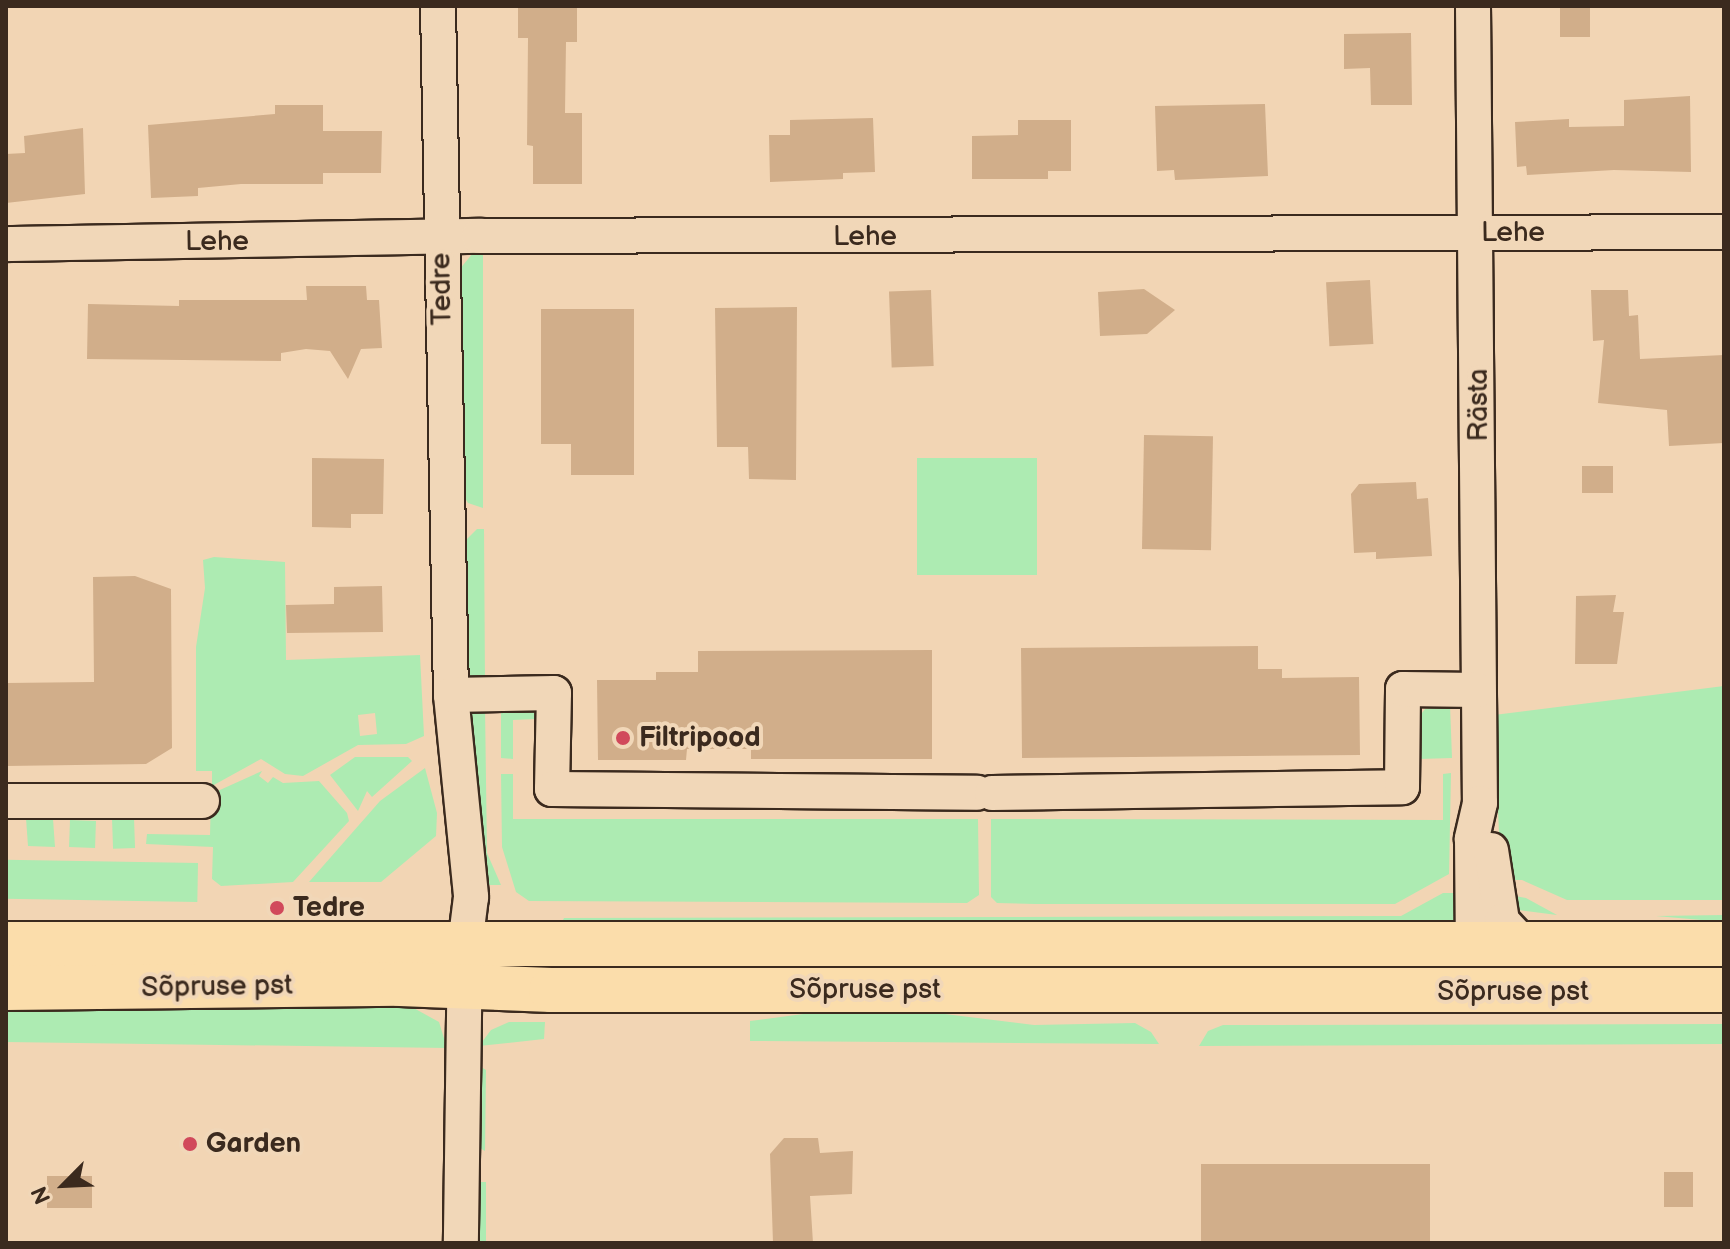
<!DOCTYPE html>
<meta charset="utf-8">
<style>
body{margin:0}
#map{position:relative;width:1730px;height:1249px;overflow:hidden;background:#f2d5b4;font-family:"Balsamiq Sans",sans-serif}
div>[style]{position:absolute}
.green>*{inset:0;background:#adebb2;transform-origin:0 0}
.building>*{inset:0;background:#d1ae8a;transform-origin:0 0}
.roads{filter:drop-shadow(2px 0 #3b2a1e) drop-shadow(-2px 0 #3b2a1e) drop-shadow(0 2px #3b2a1e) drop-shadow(0 -2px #3b2a1e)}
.minor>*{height:34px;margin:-17px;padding:0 17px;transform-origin:17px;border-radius:17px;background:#f1d7b8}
.major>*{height:44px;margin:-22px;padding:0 22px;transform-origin:22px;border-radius:22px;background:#fbddab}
.dots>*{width:22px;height:22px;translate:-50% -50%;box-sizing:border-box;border:4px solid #f1d7b8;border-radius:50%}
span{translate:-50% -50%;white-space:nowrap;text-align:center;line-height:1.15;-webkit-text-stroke:8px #f1d7b8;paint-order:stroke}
.street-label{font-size:28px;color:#3b2a1e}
.poi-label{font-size:28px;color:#3b2a1e;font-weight:700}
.left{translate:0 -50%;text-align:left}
.frame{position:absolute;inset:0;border:8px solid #3b2a1e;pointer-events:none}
.north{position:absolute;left:24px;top:1145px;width:80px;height:80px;-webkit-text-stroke:6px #f1d7b8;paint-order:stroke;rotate:246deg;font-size:22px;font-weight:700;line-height:32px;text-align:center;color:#3b2a1e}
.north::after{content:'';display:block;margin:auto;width:28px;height:36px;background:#3b2a1e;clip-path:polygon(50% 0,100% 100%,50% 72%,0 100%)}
</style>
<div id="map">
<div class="green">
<div style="clip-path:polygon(483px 250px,483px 508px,468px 503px,463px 495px,459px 270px,473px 253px)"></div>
<div style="left:917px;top:458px;width:120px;height:117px"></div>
<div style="clip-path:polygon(477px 529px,484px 529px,485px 684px,471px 678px,467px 670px,464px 542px)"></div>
<div style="clip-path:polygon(evenodd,214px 557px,285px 562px,286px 660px,420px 655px,424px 736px,406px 744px,358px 745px,303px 776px,285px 774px,261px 759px,212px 786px,212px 771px,196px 771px,196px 647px,205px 588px,203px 560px,214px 557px,375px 713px,377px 734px,360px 736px,358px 715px,375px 713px)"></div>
<div style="clip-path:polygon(1724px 686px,1724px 900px,1567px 900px,1522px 880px,1501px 880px,1494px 715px)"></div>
<div style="clip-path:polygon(1450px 705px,1452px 758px,1419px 759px,1419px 717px,1425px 709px)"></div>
<div style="clip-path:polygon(485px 707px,487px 853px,501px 885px,487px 885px,486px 880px,469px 719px,475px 709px)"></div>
<div style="clip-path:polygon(501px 707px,530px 709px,535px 714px,536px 719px,513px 720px,513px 759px,501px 758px)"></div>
<div style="clip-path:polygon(355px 757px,408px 757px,412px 761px,372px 797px,367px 791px,358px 811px,330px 775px)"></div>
<div style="clip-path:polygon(425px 768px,437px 813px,436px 836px,381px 882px,309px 882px,380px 801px)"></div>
<div style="clip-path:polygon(262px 771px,259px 776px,268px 783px,273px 777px,283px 783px,319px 781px,347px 813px,349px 821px,293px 882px,221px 886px,212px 879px,213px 847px,146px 844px,147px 834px,210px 835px,211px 794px)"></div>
<div style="clip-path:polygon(1451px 773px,1449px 874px,1395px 904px,1035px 904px,997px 903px,991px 897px,991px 819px,1443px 820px,1443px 774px)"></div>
<div style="clip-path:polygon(501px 774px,513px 774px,513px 819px,978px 819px,979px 895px,967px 903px,529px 901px,516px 892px,502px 847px)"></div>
<div style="clip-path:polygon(26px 818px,53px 819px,55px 847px,28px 846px)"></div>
<div style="left:134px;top:818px;width:30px;height:22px;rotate:88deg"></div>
<div style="left:70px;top:820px;width:26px;height:27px;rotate:2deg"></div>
<div style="left:198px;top:863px;width:39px;height:192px;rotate:91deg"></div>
<div style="clip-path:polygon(1443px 893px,1459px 893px,1455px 923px,561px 924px,564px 918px,1401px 916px)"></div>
<div style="clip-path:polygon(1515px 896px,1526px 898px,1557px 915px,1519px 910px,1509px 903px)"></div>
<div style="clip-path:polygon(1724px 915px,1724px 922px,1656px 916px)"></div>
<div style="clip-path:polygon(6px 920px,117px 920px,117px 925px,6px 931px)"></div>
<div style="clip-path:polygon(6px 1005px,410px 1006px,439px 1022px,447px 1048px,6px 1042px)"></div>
<div style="clip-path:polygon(872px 1005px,1034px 1025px,1135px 1023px,1151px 1032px,1159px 1044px,750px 1041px,750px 1021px)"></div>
<div style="clip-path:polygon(509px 1022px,545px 1022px,544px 1039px,479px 1046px,491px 1030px)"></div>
<div style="clip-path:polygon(1724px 1024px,1724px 1044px,1199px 1046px,1208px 1031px,1223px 1025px)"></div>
<div style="clip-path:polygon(476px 1064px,486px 1070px,485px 1151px,476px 1146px)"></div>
<div style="left:486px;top:1182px;width:61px;height:10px;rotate:90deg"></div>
</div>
<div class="building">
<div style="clip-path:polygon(518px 6px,577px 6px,577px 42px,566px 42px,565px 113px,582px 113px,582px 184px,533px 184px,533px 146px,527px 145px,528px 38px,518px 38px)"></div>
<div style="left:1560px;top:6px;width:30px;height:31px"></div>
<div style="clip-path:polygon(1411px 33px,1412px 105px,1371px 105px,1370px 68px,1344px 69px,1344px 34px)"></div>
<div style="clip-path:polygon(1690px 96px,1691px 172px,1614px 170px,1527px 175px,1526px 166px,1517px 167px,1515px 122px,1569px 119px,1569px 127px,1624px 126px,1624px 100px)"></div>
<div style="clip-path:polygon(1265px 104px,1268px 176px,1175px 180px,1174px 170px,1157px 171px,1155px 106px)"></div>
<div style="clip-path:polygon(275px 105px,323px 105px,323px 131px,382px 131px,381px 173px,323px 173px,323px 184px,241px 184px,198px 188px,198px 196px,151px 198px,148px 125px,275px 114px)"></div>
<div style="clip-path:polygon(873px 118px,875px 172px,843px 173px,843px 179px,770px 182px,769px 135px,790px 135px,790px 120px)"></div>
<div style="clip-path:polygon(1018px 120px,1071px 120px,1071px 171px,1048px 171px,1048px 179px,972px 179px,972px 136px,1018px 135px)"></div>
<div style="clip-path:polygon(83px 128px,85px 194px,6px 203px,6px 154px,25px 153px,24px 136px)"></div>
<div style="left:1370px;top:280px;width:64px;height:44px;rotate:87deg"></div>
<div style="clip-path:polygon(306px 286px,366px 286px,367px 300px,379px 300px,382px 348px,361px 349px,348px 379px,330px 351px,306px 349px,281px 353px,281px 361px,87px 359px,88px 304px,179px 306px,179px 300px,307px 300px)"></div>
<div style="clip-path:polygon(1144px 289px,1175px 310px,1147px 334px,1100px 336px,1098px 292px)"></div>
<div style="left:931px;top:290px;width:76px;height:42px;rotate:88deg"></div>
<div style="clip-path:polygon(1591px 290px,1628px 290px,1629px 316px,1638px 315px,1640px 359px,1724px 355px,1724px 443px,1669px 446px,1667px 410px,1598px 403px,1604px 340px,1593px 341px)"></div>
<div style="clip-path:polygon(797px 307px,796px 480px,749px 479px,748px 447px,717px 447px,715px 308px)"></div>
<div style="clip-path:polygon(541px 309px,634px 309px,634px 475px,571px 475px,571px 444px,541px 444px)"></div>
<div style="left:1144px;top:435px;width:69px;height:114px;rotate:1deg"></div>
<div style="clip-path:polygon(312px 458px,384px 459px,383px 514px,351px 514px,351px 528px,312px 527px)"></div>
<div style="left:1582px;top:466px;width:31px;height:27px"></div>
<div style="clip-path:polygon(1416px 482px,1417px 499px,1428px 498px,1432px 556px,1376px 559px,1376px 552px,1354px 553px,1351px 494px,1359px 484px)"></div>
<div style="clip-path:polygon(135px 576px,171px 589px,172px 748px,146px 764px,6px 766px,6px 683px,94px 682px,93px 577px)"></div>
<div style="clip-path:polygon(382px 586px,383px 632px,287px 633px,286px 605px,334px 604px,334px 587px)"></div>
<div style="clip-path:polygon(1616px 595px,1613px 612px,1624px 612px,1617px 664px,1575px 664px,1576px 596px)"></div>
<div style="clip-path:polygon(1258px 646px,1258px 669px,1282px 669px,1282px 678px,1359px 677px,1360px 755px,1022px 758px,1021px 648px)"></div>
<div style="clip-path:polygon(932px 650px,932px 759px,751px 759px,751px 749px,687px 749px,686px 760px,598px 760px,597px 680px,656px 680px,656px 672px,698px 672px,698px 651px)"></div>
<div style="clip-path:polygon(784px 1138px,818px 1138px,820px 1153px,853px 1151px,852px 1194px,810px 1196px,813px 1243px,773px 1243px,770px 1154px)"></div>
<div style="left:1201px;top:1164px;width:229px;height:79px"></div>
<div style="left:1664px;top:1172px;width:29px;height:35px"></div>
<div style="left:92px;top:1176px;width:32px;height:45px;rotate:90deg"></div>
</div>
<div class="roads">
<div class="minor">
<div style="left:438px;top:6px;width:689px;rotate:88.92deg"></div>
<div style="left:451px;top:695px;width:203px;rotate:84.3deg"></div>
<div style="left:471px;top:897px;width:48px;rotate:97.1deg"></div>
<div style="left:465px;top:945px;width:298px;rotate:90.8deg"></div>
<div style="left:1473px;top:6px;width:797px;rotate:89.5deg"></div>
<div style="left:1480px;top:803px;width:37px;rotate:103deg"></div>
<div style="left:1472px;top:839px;width:108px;rotate:89.5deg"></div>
<div style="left:6px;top:244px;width:473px;rotate:-1deg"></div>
<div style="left:479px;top:236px;width:1245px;rotate:-0.18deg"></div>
<div style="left:451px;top:695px;width:103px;rotate:-1.1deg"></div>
<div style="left:554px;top:693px;width:96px;rotate:91.2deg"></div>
<div style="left:552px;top:789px;width:425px;rotate:0.5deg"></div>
<div style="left:992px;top:793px;width:410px;rotate:-0.8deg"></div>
<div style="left:1402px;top:787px;width:98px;rotate:-89.4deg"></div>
<div style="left:1403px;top:689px;width:75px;rotate:0.8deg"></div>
<div style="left:6px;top:801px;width:196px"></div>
<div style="left:1491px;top:850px;width:72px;rotate:81.2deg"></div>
<div style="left:1502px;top:921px;width:35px;rotate:47deg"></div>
</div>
<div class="major">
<div style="left:6px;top:944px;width:1718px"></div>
<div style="left:6px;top:988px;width:394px;rotate:-0.6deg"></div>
<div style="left:400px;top:984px;width:151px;rotate:2.3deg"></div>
<div style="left:551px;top:990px;width:1173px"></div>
</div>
</div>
<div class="dots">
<div style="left:623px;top:738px;background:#d1495b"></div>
<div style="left:277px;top:908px;background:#d1495b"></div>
<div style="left:190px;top:1144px;background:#d1495b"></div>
</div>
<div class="street-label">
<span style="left:1513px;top:233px">Lehe</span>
<span style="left:865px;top:237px">Lehe</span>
<span style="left:217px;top:242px">Lehe</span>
<span style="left:442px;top:289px;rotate:-91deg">Tedre</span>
<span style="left:1479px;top:405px;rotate:-90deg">Rästa</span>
<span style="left:217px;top:987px;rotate:-1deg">Sõpruse pst</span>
<span style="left:865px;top:990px">Sõpruse pst</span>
<span style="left:1513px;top:992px">Sõpruse pst</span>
</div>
<div class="poi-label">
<span class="left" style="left:639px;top:738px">Filtripood</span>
<span class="left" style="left:293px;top:908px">Tedre</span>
<span class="left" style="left:206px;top:1144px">Garden</span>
</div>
<div class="frame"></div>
<div class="north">N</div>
</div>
